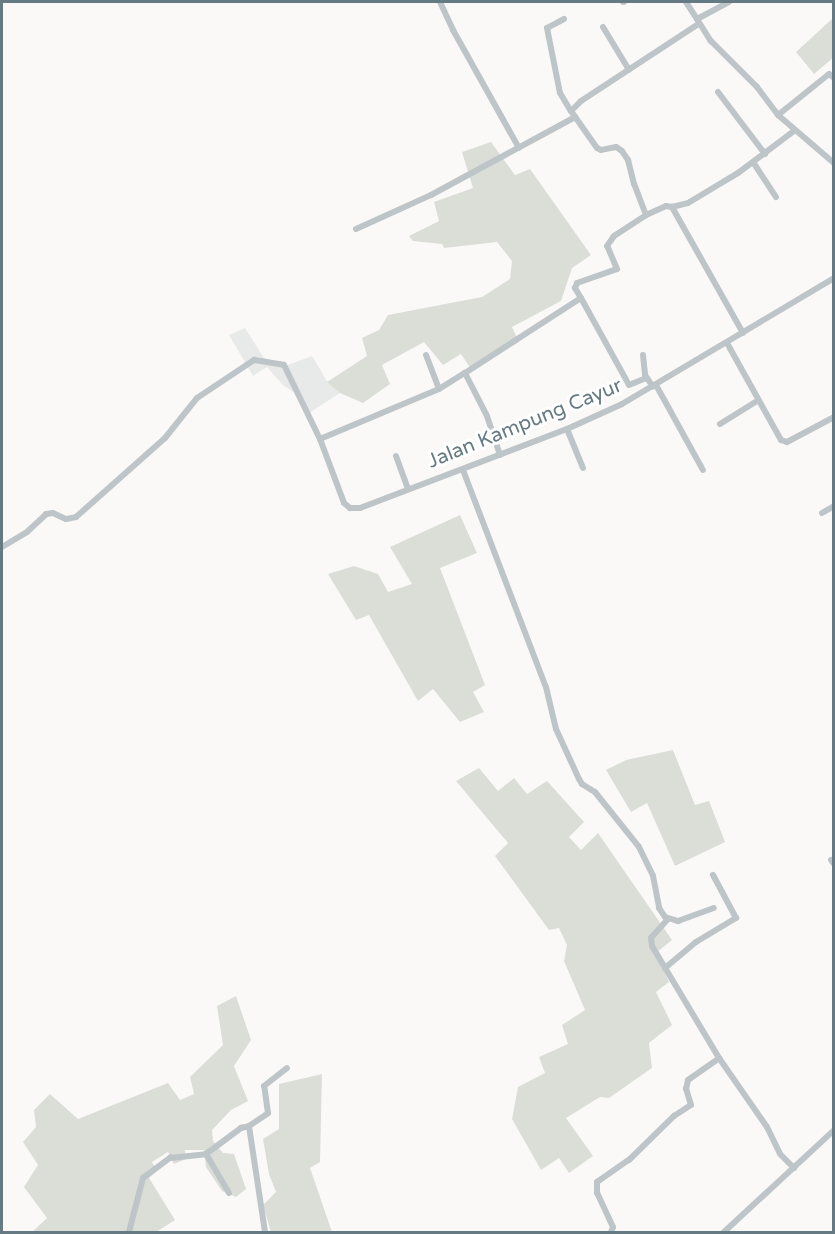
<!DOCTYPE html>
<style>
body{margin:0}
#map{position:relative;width:835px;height:1234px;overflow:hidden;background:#faf9f8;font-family:"Varela Round",sans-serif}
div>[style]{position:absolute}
.built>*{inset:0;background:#e8e9e9}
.green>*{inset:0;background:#dbded7}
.street>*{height:6px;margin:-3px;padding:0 3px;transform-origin:3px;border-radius:3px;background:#bec5c8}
span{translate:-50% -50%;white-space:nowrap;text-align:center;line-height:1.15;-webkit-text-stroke:6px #fff;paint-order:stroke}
.street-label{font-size:20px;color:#657a82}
.frame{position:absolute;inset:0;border:3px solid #657a82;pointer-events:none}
</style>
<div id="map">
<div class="built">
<div style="clip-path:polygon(245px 328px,264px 358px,288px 365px,312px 356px,327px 381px,340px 393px,309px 413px,298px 395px,283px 385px,267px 367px,253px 376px,229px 335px)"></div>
</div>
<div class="green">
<div style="clip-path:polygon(833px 18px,833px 58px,814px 74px,796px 52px)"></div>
<div style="clip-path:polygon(491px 142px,515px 175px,530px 169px,591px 255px,572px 268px,561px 301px,512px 327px,519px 342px,471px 369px,461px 354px,443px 365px,424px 342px,382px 365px,390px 384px,363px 403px,340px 393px,327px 382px,367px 356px,362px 338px,379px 330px,388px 315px,482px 297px,510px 279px,512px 261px,497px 242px,444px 248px,442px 244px,413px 241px,409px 236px,439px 221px,434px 202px,473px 188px,462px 152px)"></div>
<div style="clip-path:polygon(460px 515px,477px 553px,440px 568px,485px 685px,473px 692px,484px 712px,460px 722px,433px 689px,418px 701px,369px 615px,356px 620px,328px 574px,354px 566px,378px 574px,388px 592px,412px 584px,390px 547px)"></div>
<div style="clip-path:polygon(673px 750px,695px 805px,709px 801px,725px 842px,675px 866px,647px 803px,631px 812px,606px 770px,626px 760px)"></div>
<div style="clip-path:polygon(479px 768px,498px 791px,514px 778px,527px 794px,547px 781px,584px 822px,569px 837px,581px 850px,598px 833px,672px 940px,656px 953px,669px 982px,656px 992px,672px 1025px,649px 1043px,652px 1068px,609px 1098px,600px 1097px,566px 1118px,593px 1156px,569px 1173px,559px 1158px,541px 1170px,512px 1119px,518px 1087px,545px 1073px,539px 1057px,568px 1044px,562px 1025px,585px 1010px,564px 961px,567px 945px,559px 928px,549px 930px,495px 856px,508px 843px,456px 781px)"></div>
<div style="clip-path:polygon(236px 996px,251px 1040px,234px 1066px,248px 1101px,231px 1110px,212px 1130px,213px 1141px,223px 1153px,234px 1154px,246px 1189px,236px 1197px,222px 1191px,206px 1167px,204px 1150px,185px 1150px,186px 1159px,174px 1164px,168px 1152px,152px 1162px,157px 1170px,149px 1178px,175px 1220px,156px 1232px,32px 1232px,47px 1218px,24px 1187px,38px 1165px,23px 1142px,36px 1127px,34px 1110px,50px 1094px,78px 1119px,168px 1083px,180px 1100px,194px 1094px,190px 1077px,223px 1045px,217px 1006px)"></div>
<div style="clip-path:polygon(322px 1074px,320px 1162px,310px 1168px,332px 1232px,271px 1232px,263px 1205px,276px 1192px,269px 1174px,263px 1139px,279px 1129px,279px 1084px)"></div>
</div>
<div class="street">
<div style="left:440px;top:2px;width:31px;rotate:65deg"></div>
<div style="left:453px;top:30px;width:135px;rotate:60.8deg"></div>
<div style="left:623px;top:2px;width:1px"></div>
<div style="left:686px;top:2px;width:20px;rotate:57deg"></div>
<div style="left:697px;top:19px;width:36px;rotate:-28deg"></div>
<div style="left:564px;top:19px;width:19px;rotate:152deg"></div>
<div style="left:547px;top:28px;width:66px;rotate:78.7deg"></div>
<div style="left:560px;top:93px;width:21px;rotate:59deg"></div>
<div style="left:697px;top:19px;width:26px;rotate:58deg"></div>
<div style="left:711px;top:41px;width:65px;rotate:45deg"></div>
<div style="left:757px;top:87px;width:35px;rotate:53deg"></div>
<div style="left:603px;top:27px;width:50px;rotate:58.8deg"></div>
<div style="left:834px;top:78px;width:6px;rotate:-141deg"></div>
<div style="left:829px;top:74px;width:65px;rotate:141.2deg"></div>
<div style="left:778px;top:115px;width:74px;rotate:40.6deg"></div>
<div style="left:718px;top:92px;width:78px;rotate:52.8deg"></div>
<div style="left:753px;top:162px;width:42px;rotate:56.7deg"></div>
<div style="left:646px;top:215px;width:33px;rotate:-111deg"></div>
<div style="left:634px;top:184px;width:25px;rotate:-104deg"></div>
<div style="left:628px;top:160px;width:11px;rotate:-124deg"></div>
<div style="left:622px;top:151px;width:7px;rotate:-146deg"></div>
<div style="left:616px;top:147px;width:15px;rotate:169deg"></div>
<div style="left:601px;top:150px;width:4px;rotate:-153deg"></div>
<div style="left:597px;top:148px;width:45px;rotate:-125.1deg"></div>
<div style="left:571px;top:111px;width:14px;rotate:-45deg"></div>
<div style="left:581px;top:101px;width:140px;rotate:-33.3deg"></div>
<div style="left:356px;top:229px;width:82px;rotate:-24.4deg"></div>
<div style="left:431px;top:195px;width:164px;rotate:-28.4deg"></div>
<div style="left:581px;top:298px;width:99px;rotate:61.1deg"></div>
<div style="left:629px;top:385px;width:18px;rotate:-22deg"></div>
<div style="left:743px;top:333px;width:145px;rotate:-119.4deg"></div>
<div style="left:672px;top:207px;width:16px;rotate:-14deg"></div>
<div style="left:688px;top:203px;width:58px;rotate:-31deg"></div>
<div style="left:738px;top:173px;width:71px;rotate:-37deg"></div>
<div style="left:727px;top:343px;width:111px;rotate:60.9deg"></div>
<div style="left:781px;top:440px;width:6px;rotate:18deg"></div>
<div style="left:787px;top:442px;width:53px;rotate:-28deg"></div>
<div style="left:426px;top:355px;width:36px;rotate:69deg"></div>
<div style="left:439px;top:389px;width:31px;rotate:-32deg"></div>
<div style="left:465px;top:373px;width:48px;rotate:62.9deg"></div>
<div style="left:487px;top:416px;width:41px;rotate:71.6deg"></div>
<div style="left:643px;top:355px;width:20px;rotate:84deg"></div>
<div style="left:645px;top:375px;width:14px;rotate:56deg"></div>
<div style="left:465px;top:373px;width:138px;rotate:-32.9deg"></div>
<div style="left:581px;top:298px;width:12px;rotate:-121deg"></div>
<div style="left:575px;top:288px;width:5px;rotate:-68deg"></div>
<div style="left:577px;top:283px;width:42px;rotate:-19.3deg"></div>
<div style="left:617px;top:269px;width:25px;rotate:-113deg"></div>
<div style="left:607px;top:246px;width:12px;rotate:-55deg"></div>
<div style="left:614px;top:236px;width:38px;rotate:-33deg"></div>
<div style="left:646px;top:215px;width:22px;rotate:-24deg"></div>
<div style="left:666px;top:206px;width:6px;rotate:9deg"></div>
<div style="left:656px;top:385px;width:97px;rotate:61.1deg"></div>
<div style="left:720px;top:424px;width:44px;rotate:-31.9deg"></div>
<div style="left:567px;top:429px;width:42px;rotate:67.7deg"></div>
<div style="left:320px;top:439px;width:129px;rotate:-22.8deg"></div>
<div style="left:396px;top:456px;width:35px;rotate:70deg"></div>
<div style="left:463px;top:470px;width:232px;rotate:69.1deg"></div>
<div style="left:546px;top:687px;width:43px;rotate:76.6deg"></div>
<div style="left:556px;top:729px;width:55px;rotate:65.3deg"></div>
<div style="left:579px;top:779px;width:6px;rotate:59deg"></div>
<div style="left:582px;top:784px;width:15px;rotate:32deg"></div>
<div style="left:595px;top:792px;width:70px;rotate:51.3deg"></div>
<div style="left:639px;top:847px;width:32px;rotate:64deg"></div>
<div style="left:653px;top:876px;width:33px;rotate:79deg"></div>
<div style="left:659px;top:908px;width:11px;rotate:56deg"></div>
<div style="left:665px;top:917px;width:14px;rotate:17deg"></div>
<div style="left:678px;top:921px;width:38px;rotate:-20deg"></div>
<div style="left:822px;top:513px;width:14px;rotate:-30deg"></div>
<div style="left:2px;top:547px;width:29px;rotate:-31deg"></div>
<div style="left:27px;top:532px;width:26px;rotate:-43deg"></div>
<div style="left:46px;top:514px;width:7px;rotate:-8deg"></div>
<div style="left:53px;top:513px;width:14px;rotate:25deg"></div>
<div style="left:66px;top:519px;width:10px;rotate:-11deg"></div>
<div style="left:76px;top:517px;width:119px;rotate:-41.6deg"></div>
<div style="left:165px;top:438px;width:51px;rotate:-51.3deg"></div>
<div style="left:197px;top:398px;width:69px;rotate:-33.7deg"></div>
<div style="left:254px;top:360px;width:30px;rotate:9deg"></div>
<div style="left:284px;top:365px;width:82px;rotate:64.1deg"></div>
<div style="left:320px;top:439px;width:68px;rotate:69.4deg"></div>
<div style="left:344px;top:503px;width:8px;rotate:40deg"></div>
<div style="left:350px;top:508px;width:10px"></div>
<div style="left:360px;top:508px;width:222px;rotate:-20.9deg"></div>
<div style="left:567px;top:429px;width:60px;rotate:-24.4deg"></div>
<div style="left:622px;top:404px;width:247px;rotate:-30.7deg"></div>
<div style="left:831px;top:860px;width:5px;rotate:53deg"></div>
<div style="left:668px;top:919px;width:25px;rotate:132deg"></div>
<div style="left:651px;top:938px;width:8px;rotate:83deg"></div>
<div style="left:652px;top:946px;width:131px;rotate:59.1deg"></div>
<div style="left:719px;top:1058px;width:84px;rotate:55.2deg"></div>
<div style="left:767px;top:1127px;width:30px;rotate:64deg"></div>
<div style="left:780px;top:1154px;width:20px;rotate:45deg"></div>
<div style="left:665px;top:968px;width:40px;rotate:-40deg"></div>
<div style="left:696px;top:942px;width:47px;rotate:-31deg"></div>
<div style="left:736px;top:918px;width:49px;rotate:-118.1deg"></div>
<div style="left:229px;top:1193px;width:45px;rotate:-120.5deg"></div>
<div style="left:206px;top:1154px;width:44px;rotate:-36.6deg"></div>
<div style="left:241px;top:1128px;width:8px;rotate:-14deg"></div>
<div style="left:129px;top:1232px;width:56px;rotate:-75.5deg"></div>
<div style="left:143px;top:1178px;width:34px;rotate:-37deg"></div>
<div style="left:170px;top:1158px;width:36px;rotate:-6deg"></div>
<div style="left:265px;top:1232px;width:107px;rotate:-98.6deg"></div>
<div style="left:249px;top:1126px;width:23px;rotate:-34deg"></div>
<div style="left:268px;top:1113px;width:27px;rotate:-98deg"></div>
<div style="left:264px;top:1086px;width:29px;rotate:-38deg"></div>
<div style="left:611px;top:1232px;width:5px;rotate:-68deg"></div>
<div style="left:613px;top:1227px;width:38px;rotate:-115deg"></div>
<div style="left:597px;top:1193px;width:11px;rotate:-90deg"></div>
<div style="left:597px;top:1182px;width:39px;rotate:-35deg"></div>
<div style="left:629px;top:1160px;width:63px;rotate:-44.4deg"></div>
<div style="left:674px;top:1116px;width:20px;rotate:-33deg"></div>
<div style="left:691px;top:1105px;width:17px;rotate:-107deg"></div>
<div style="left:686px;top:1089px;width:9px;rotate:-77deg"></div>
<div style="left:688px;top:1080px;width:38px;rotate:-35deg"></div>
<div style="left:724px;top:1232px;width:150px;rotate:-42.8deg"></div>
</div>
<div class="street-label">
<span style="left:525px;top:424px;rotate:-22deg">Jalan Kampung Cayur</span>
</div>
<div class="frame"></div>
</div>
